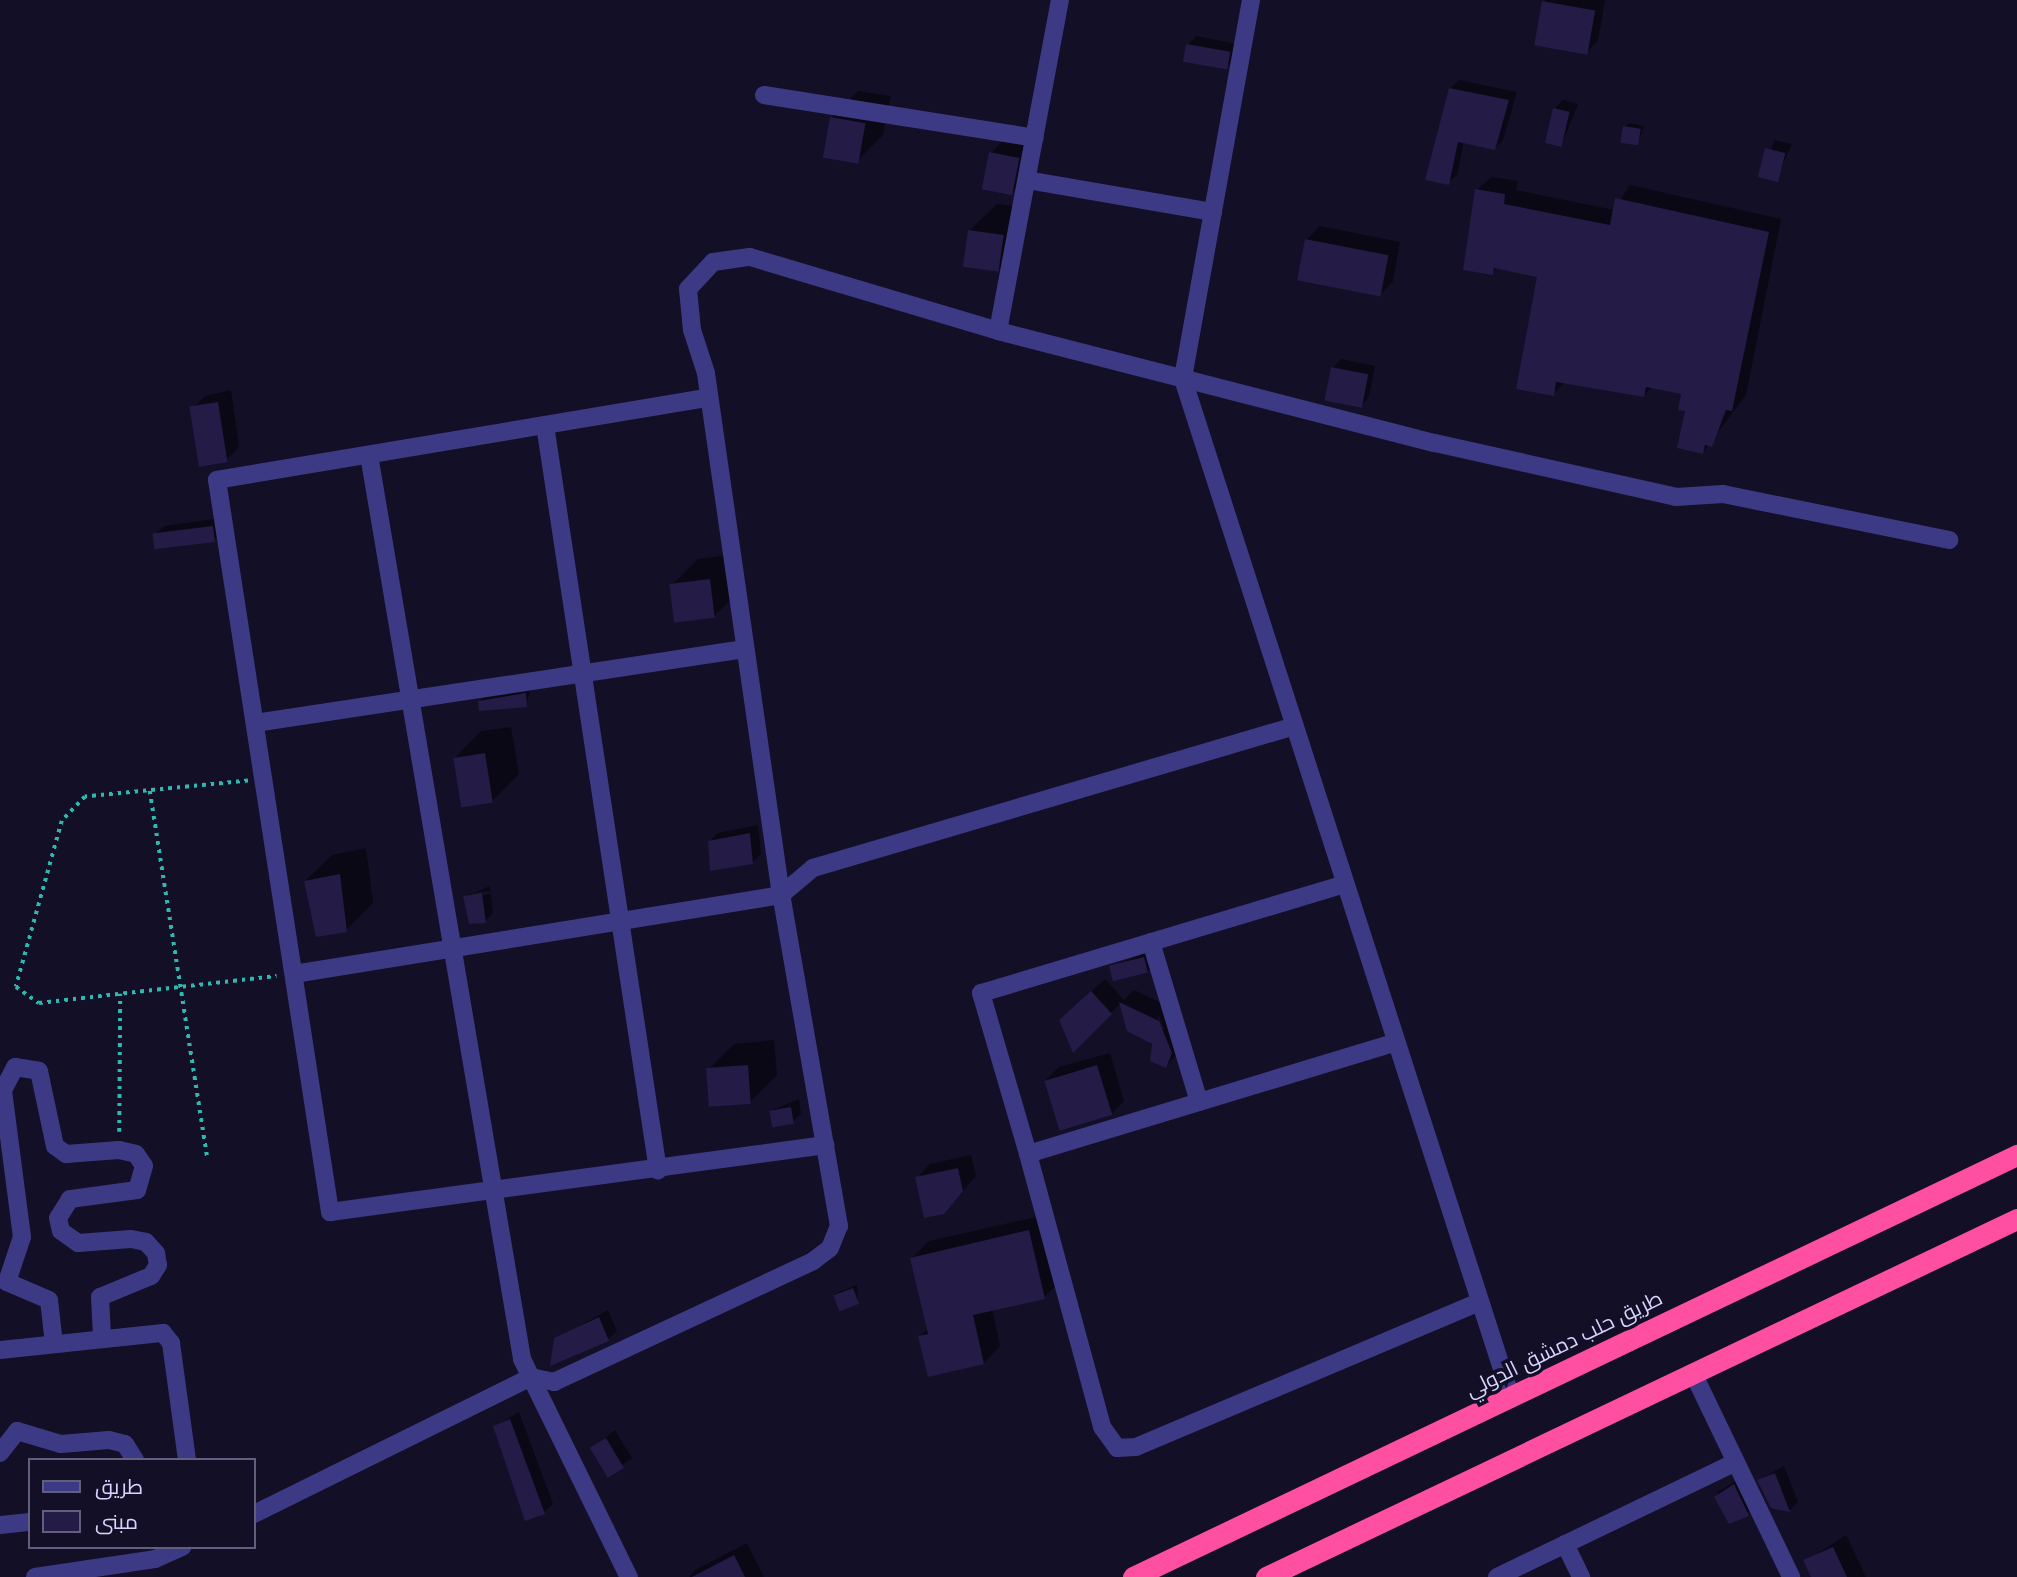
<!DOCTYPE html>
<meta charset="utf-8">
<style>
body{margin:0}
#map{position:relative;width:2017px;height:1577px;overflow:hidden;background:#130f26;font-family:Poppins,Cairo,sans-serif}
div>[style]{position:absolute}
.shadow>*{inset:0;background:#0007}
.building>*{inset:0;background:#241b47;transform-origin:0 0}
.path>*{height:3.5px;margin-top:-1.75px;transform-origin:0;background:repeating-linear-gradient(90deg,#2fb8b0 0 3.5px,transparent 0 8.5px)}
.minor>*{height:18px;margin:-9px;padding:0 9px;transform-origin:9px;border-radius:9px;background:#3d3a85}
.highway>*{height:21px;margin:-10.5px;padding:0 10.5px;transform-origin:10.5px;border-radius:10.5px;background:#ff4fa3}
span{translate:-50% -50%;white-space:nowrap;text-align:center;line-height:1.15;-webkit-text-stroke:7px #130f26;paint-order:stroke}
.street-label{font-size:21px;color:#d9d4ff}
.legend{position:absolute;left:28px;top:1458px;width:228px;height:91px;box-sizing:border-box;background:#130f26;border:2px solid #625e7d;margin:0;padding:9px 12px;list-style:none;font-size:21px;color:#d9d4ff}
.legend li{display:flex;align-items:center;gap:14px;height:35px}
.legend b{width:35px;border:2px solid #625e7d}
</style>
<div id="map">
<div class="shadow">
<div style="clip-path:polygon(1545px 0,1605px 0,1598px 41px,1586px 53px,1536px 44px)"></div>
<div style="clip-path:polygon(1196px 36px,1237px 44px,1234px 59px,1226px 68px,1188px 45px)"></div>
<div style="clip-path:polygon(1459px 80px,1517px 92px,1503px 140px,1495px 148px,1464px 141px,1457px 175px,1448px 183px,1450px 89px)"></div>
<div style="clip-path:polygon(858px 91px,891px 96px,883px 135px,856px 162px,831px 118px)"></div>
<div style="clip-path:polygon(1563px 100px,1578px 104px,1561px 146px,1554px 109px)"></div>
<div style="clip-path:polygon(1629px 123px,1644px 126px,1637px 145px,1625px 127px)"></div>
<div style="clip-path:polygon(1017px 126px,1044px 132px,1037px 168px,1010px 194px,991px 153px)"></div>
<div style="clip-path:polygon(1775px 140px,1792px 144px,1776px 180px,1760px 176px)"></div>
<div style="clip-path:polygon(1491px 177px,1518px 181px,1516px 190px,1614px 210px,1630px 185px,1781px 219px,1746px 395px,1703px 452px,1683px 393px,1652px 387px,1643px 396px,1565px 382px,1553px 394px,1539px 275px,1498px 267px,1492px 273px,1477px 190px)"></div>
<div style="clip-path:polygon(997px 204px,1030px 208px,1023px 246px,996px 272px,970px 230px)"></div>
<div style="clip-path:polygon(1320px 226px,1400px 242px,1393px 281px,1380px 295px,1306px 240px)"></div>
<div style="clip-path:polygon(1341px 359px,1375px 366px,1369px 397px,1361px 406px,1333px 368px)"></div>
<div style="clip-path:polygon(231px 390px,239px 447px,226px 460px,192px 409px,205px 396px)"></div>
<div style="clip-path:polygon(221px 518px,223px 532px,214px 540px,155px 534px,164px 526px)"></div>
<div style="clip-path:polygon(736px 554px,741px 590px,714px 616px,671px 586px,698px 559px)"></div>
<div style="clip-path:polygon(530px 691px,526px 705px,480px 701px,483px 698px)"></div>
<div style="clip-path:polygon(511px 727px,519px 774px,492px 801px,455px 758px,481px 731px)"></div>
<div style="clip-path:polygon(758px 825px,761px 854px,752px 863px,710px 841px,718px 833px)"></div>
<div style="clip-path:polygon(366px 848px,373px 903px,346px 930px,305px 881px,332px 855px)"></div>
<div style="clip-path:polygon(evenodd,490px 886px,493px 913px,485px 921px,465px 896px,490px 886px,490px 891px,491px 894px,472px 896px,472px 893px,490px 891px)"></div>
<div style="clip-path:polygon(1152px 950px,1156px 963px,1148px 971px,1112px 967px)"></div>
<div style="clip-path:polygon(evenodd,1105px 979px,1124px 1000px,1134px 990px,1172px 1008px,1179px 1052px,1166px 1066px,1121px 1003px,1074px 1050px,1074px 1007px,1105px 979px,1157px 1012px,1164px 1029px,1160px 1029px,1157px 1012px)"></div>
<div style="clip-path:polygon(774px 1040px,777px 1075px,750px 1102px,708px 1070px,734px 1044px)"></div>
<div style="clip-path:polygon(1110px 1053px,1124px 1101px,1111px 1114px,1046px 1080px,1059px 1067px)"></div>
<div style="clip-path:polygon(799px 1099px,801px 1114px,793px 1122px,770px 1111px)"></div>
<div style="clip-path:polygon(971px 1155px,976px 1176px,943px 1213px,917px 1178px,930px 1164px)"></div>
<div style="clip-path:polygon(1045px 1215px,1061px 1281px,1044px 1297px,992px 1309px,1000px 1346px,984px 1363px,920px 1336px,929px 1328px,912px 1258px,929px 1241px)"></div>
<div style="clip-path:polygon(857px 1285px,858px 1302px,835px 1295px,839px 1292px)"></div>
<div style="clip-path:polygon(608px 1310px,617px 1331px,608px 1339px,556px 1339px)"></div>
<div style="clip-path:polygon(519px 1412px,553px 1504px,544px 1512px,495px 1426px)"></div>
<div style="clip-path:polygon(615px 1430px,632px 1458px,609px 1474px,593px 1448px)"></div>
<div style="clip-path:polygon(1784px 1466px,1798px 1502px,1790px 1510px,1772px 1507px,1759px 1480px)"></div>
<div style="clip-path:polygon(1742px 1477px,1757px 1507px,1730px 1522px,1718px 1492px)"></div>
<div style="clip-path:polygon(1846px 1535px,1866px 1577px,1813px 1577px,1806px 1561px)"></div>
<div style="clip-path:polygon(747px 1543px,764px 1577px,689px 1577px,695px 1570px)"></div>
</div>
<div class="building">
<div style="left:1542px;top:1px;width:54px;height:45px;rotate:10deg"></div>
<div style="left:1186px;top:44px;width:45px;height:18px;rotate:10deg"></div>
<div style="clip-path:polygon(1449px 88px,1509px 100px,1495px 150px,1458px 142px,1449px 185px,1425px 180px)"></div>
<div style="left:1553px;top:108px;width:17px;height:36px;rotate:13deg"></div>
<div style="left:830px;top:117px;width:36px;height:41px;rotate:10deg"></div>
<div style="left:1623px;top:126px;width:18px;height:17px;rotate:9deg"></div>
<div style="left:1765px;top:148px;width:21px;height:30px;rotate:14deg"></div>
<div style="left:989px;top:152px;width:31px;height:38px;rotate:11deg"></div>
<div style="clip-path:polygon(1475px 189px,1505px 194px,1504px 204px,1610px 225px,1615px 198px,1769px 232px,1732px 411px,1726px 410px,1712px 447px,1705px 445px,1703px 454px,1677px 448px,1685px 411px,1678px 410px,1681px 394px,1646px 387px,1644px 397px,1556px 382px,1554px 396px,1516px 389px,1537px 277px,1494px 268px,1493px 275px,1463px 270px)"></div>
<div style="left:968px;top:230px;width:36px;height:37px;rotate:8deg"></div>
<div style="left:1305px;top:239px;width:85px;height:42px;rotate:11deg"></div>
<div style="left:1331px;top:367px;width:38px;height:34px;rotate:11deg"></div>
<div style="left:218px;top:402px;width:61px;height:29px;rotate:81deg"></div>
<div style="left:213px;top:526px;width:16px;height:61px;rotate:83deg"></div>
<div style="left:710px;top:579px;width:39px;height:41px;rotate:83deg"></div>
<div style="clip-path:polygon(526px 693px,527px 707px,479px 711px,478px 701px)"></div>
<div style="left:485px;top:753px;width:50px;height:32px;rotate:81deg"></div>
<div style="clip-path:polygon(750px 833px,753px 864px,710px 871px,708px 841px)"></div>
<div style="clip-path:polygon(340px 874px,347px 932px,316px 937px,304px 881px)"></div>
<div style="clip-path:polygon(482px 893px,486px 923px,469px 924px,463px 896px)"></div>
<div style="left:1144px;top:957px;width:16px;height:36px;rotate:76deg"></div>
<div style="clip-path:polygon(1091px 991px,1112px 1014px,1073px 1053px,1059px 1020px)"></div>
<div style="clip-path:polygon(1119px 1002px,1159px 1021px,1172px 1053px,1166px 1068px,1150px 1061px,1152px 1044px,1127px 1031px)"></div>
<div style="left:748px;top:1065px;width:39px;height:42px;rotate:86deg"></div>
<div style="left:1097px;top:1065px;width:52px;height:55px;rotate:73deg"></div>
<div style="left:791px;top:1107px;width:17px;height:22px;rotate:80deg"></div>
<div style="clip-path:polygon(958px 1168px,963px 1191px,944px 1214px,924px 1218px,915px 1177px)"></div>
<div style="clip-path:polygon(1029px 1230px,1045px 1299px,973px 1315px,984px 1364px,928px 1377px,918px 1336px,928px 1334px,910px 1258px)"></div>
<div style="left:853px;top:1288px;width:17px;height:21px;rotate:69deg"></div>
<div style="clip-path:polygon(599px 1317px,609px 1341px,550px 1366px,554px 1338px)"></div>
<div style="clip-path:polygon(510px 1419px,545px 1514px,525px 1521px,493px 1426px)"></div>
<div style="left:606px;top:1438px;width:35px;height:19px;rotate:59deg"></div>
<div style="clip-path:polygon(1775px 1473px,1790px 1512px,1771px 1508px,1757px 1480px)"></div>
<div style="clip-path:polygon(1734px 1484px,1749px 1516px,1729px 1524px,1714px 1497px)"></div>
<div style="clip-path:polygon(1833px 1547px,1847px 1577px,1811px 1577px,1803px 1560px)"></div>
<div style="clip-path:polygon(734px 1555px,745px 1577px,692px 1577px)"></div>
</div>
<div class="path">
<div style="left:248px;top:781px;width:164px;rotate:174.4deg"></div>
<div style="left:85px;top:797px;width:33px;rotate:134deg"></div>
<div style="left:62px;top:821px;width:172px;rotate:105.5deg"></div>
<div style="left:16px;top:987px;width:28px;rotate:35deg"></div>
<div style="left:39px;top:1003px;width:239px;rotate:-6.5deg"></div>
<div style="left:150px;top:791px;width:370px;rotate:81.1deg"></div>
<div style="left:119px;top:1132px;width:138px;rotate:-89.6deg"></div>
</div>
<div class="minor">
<div style="left:1251px;top:0;width:385px;rotate:100.2deg"></div>
<div style="left:1183px;top:379px;width:1070px;rotate:72.14deg"></div>
<div style="left:764px;top:95px;width:274px;rotate:9deg"></div>
<div style="left:1027px;top:180px;width:189px;rotate:9.8deg"></div>
<div style="left:998px;top:331px;width:337px;rotate:-79.4deg"></div>
<div style="left:706px;top:398px;width:496px;rotate:170.5deg"></div>
<div style="left:217px;top:480px;width:741px;rotate:81.22deg"></div>
<div style="left:330px;top:1212px;width:500px;rotate:-7.7deg"></div>
<div style="left:545px;top:425px;width:754px;rotate:81.38deg"></div>
<div style="left:369px;top:455px;width:917px;rotate:80.39deg"></div>
<div style="left:522px;top:1359px;width:243px;rotate:63.9deg"></div>
<div style="left:255px;top:723px;width:495px;rotate:-8.6deg"></div>
<div style="left:1345px;top:884px;width:380px;rotate:163.3deg"></div>
<div style="left:981px;top:993px;width:168px;rotate:73.7deg"></div>
<div style="left:1028px;top:1154px;width:385px;rotate:-16.9deg"></div>
<div style="left:1151px;top:942px;width:167px;rotate:73.3deg"></div>
<div style="left:294px;top:974px;width:493px;rotate:-9.2deg"></div>
<div style="left:781px;top:895px;width:42px;rotate:-40.2deg"></div>
<div style="left:813px;top:868px;width:502px;rotate:-16.42deg"></div>
<div style="left:1028px;top:1154px;width:283px;rotate:74.8deg"></div>
<div style="left:1102px;top:1427px;width:26px;rotate:54deg"></div>
<div style="left:1117px;top:1448px;width:19px;rotate:-3deg"></div>
<div style="left:1136px;top:1447px;width:373px;rotate:-22.9deg"></div>
<div style="left:54px;top:1344px;width:44px;rotate:-96.5deg"></div>
<div style="left:49px;top:1300px;width:46px;rotate:-156.8deg"></div>
<div style="left:7px;top:1282px;width:47px;rotate:-71.6deg"></div>
<div style="left:22px;top:1237px;width:148px;rotate:-97.4deg"></div>
<div style="left:3px;top:1090px;width:26px;rotate:-62deg"></div>
<div style="left:15px;top:1067px;width:24px;rotate:9deg"></div>
<div style="left:39px;top:1071px;width:77px;rotate:78deg"></div>
<div style="left:55px;top:1146px;width:14px;rotate:36deg"></div>
<div style="left:66px;top:1154px;width:53px;rotate:-4.3deg"></div>
<div style="left:119px;top:1150px;width:17px;rotate:13deg"></div>
<div style="left:136px;top:1154px;width:14px;rotate:56deg"></div>
<div style="left:144px;top:1166px;width:25px;rotate:106deg"></div>
<div style="left:137px;top:1190px;width:68px;rotate:172.3deg"></div>
<div style="left:70px;top:1199px;width:22px;rotate:122deg"></div>
<div style="left:58px;top:1218px;width:13px;rotate:77deg"></div>
<div style="left:61px;top:1231px;width:21px;rotate:35deg"></div>
<div style="left:78px;top:1243px;width:53px;rotate:-4.3deg"></div>
<div style="left:131px;top:1239px;width:15px;rotate:11deg"></div>
<div style="left:146px;top:1242px;width:15px;rotate:48deg"></div>
<div style="left:156px;top:1253px;width:12px;rotate:81deg"></div>
<div style="left:158px;top:1265px;width:13px;rotate:122deg"></div>
<div style="left:151px;top:1276px;width:55px;rotate:157.6deg"></div>
<div style="left:100px;top:1297px;width:40px;rotate:87.1deg"></div>
<div style="left:0;top:1350px;width:164px;rotate:-6deg"></div>
<div style="left:163px;top:1333px;width:13px;rotate:51deg"></div>
<div style="left:171px;top:1343px;width:118px;rotate:82.2deg"></div>
<div style="left:1694px;top:1375px;width:224px;rotate:64.3deg"></div>
<div style="left:0;top:1453px;width:28px;rotate:-52deg"></div>
<div style="left:17px;top:1431px;width:46px;rotate:16.5deg"></div>
<div style="left:61px;top:1444px;width:48px;rotate:-4.8deg"></div>
<div style="left:109px;top:1440px;width:16px;rotate:14deg"></div>
<div style="left:125px;top:1444px;width:19px;rotate:58deg"></div>
<div style="left:254px;top:1514px;width:309px;rotate:-26.3deg"></div>
<div style="left:531px;top:1377px;width:24px;rotate:12deg"></div>
<div style="left:554px;top:1382px;width:286px;rotate:-25deg"></div>
<div style="left:813px;top:1261px;width:21px;rotate:-37deg"></div>
<div style="left:830px;top:1248px;width:24px;rotate:-68deg"></div>
<div style="left:839px;top:1226px;width:336px;rotate:-99.9deg"></div>
<div style="left:781px;top:895px;width:527px;rotate:-98.18deg"></div>
<div style="left:706px;top:373px;width:45px;rotate:-108deg"></div>
<div style="left:692px;top:330px;width:41px;rotate:-95.6deg"></div>
<div style="left:688px;top:289px;width:37px;rotate:-47deg"></div>
<div style="left:713px;top:262px;width:37px;rotate:-8deg"></div>
<div style="left:750px;top:257px;width:259px;rotate:16.6deg"></div>
<div style="left:998px;top:331px;width:451px;rotate:14.4deg"></div>
<div style="left:1435px;top:443px;width:247px;rotate:12.6deg"></div>
<div style="left:1676px;top:497px;width:47px;rotate:-3.7deg"></div>
<div style="left:1723px;top:494px;width:231px;rotate:11.5deg"></div>
<div style="left:0;top:1525px;width:30px;rotate:-6deg"></div>
<div style="left:1565px;top:1544px;width:37px;rotate:64deg"></div>
<div style="left:35px;top:1577px;width:121px;rotate:-8.5deg"></div>
<div style="left:155px;top:1559px;width:30px;rotate:-24deg"></div>
<div style="left:1497px;top:1577px;width:265px;rotate:-25.7deg"></div>
</div>
<div class="highway">
<div style="left:1133px;top:1577px;width:980px;rotate:-25.52deg"></div>
<div style="left:1266px;top:1577px;width:832px;rotate:-25.49deg"></div>
</div>
<div class="street-label">
<span style="left:1564px;top:1344px;rotate:-26deg">طريق حلب دمشق الدولي</span>
</div>
<ul class="legend">
<li><b style="height:9px;background:#3d3a85"></b>طريق</li>
<li><b style="height:19px;background:#241b47"></b>مبنى</li>
</ul>
</div>
